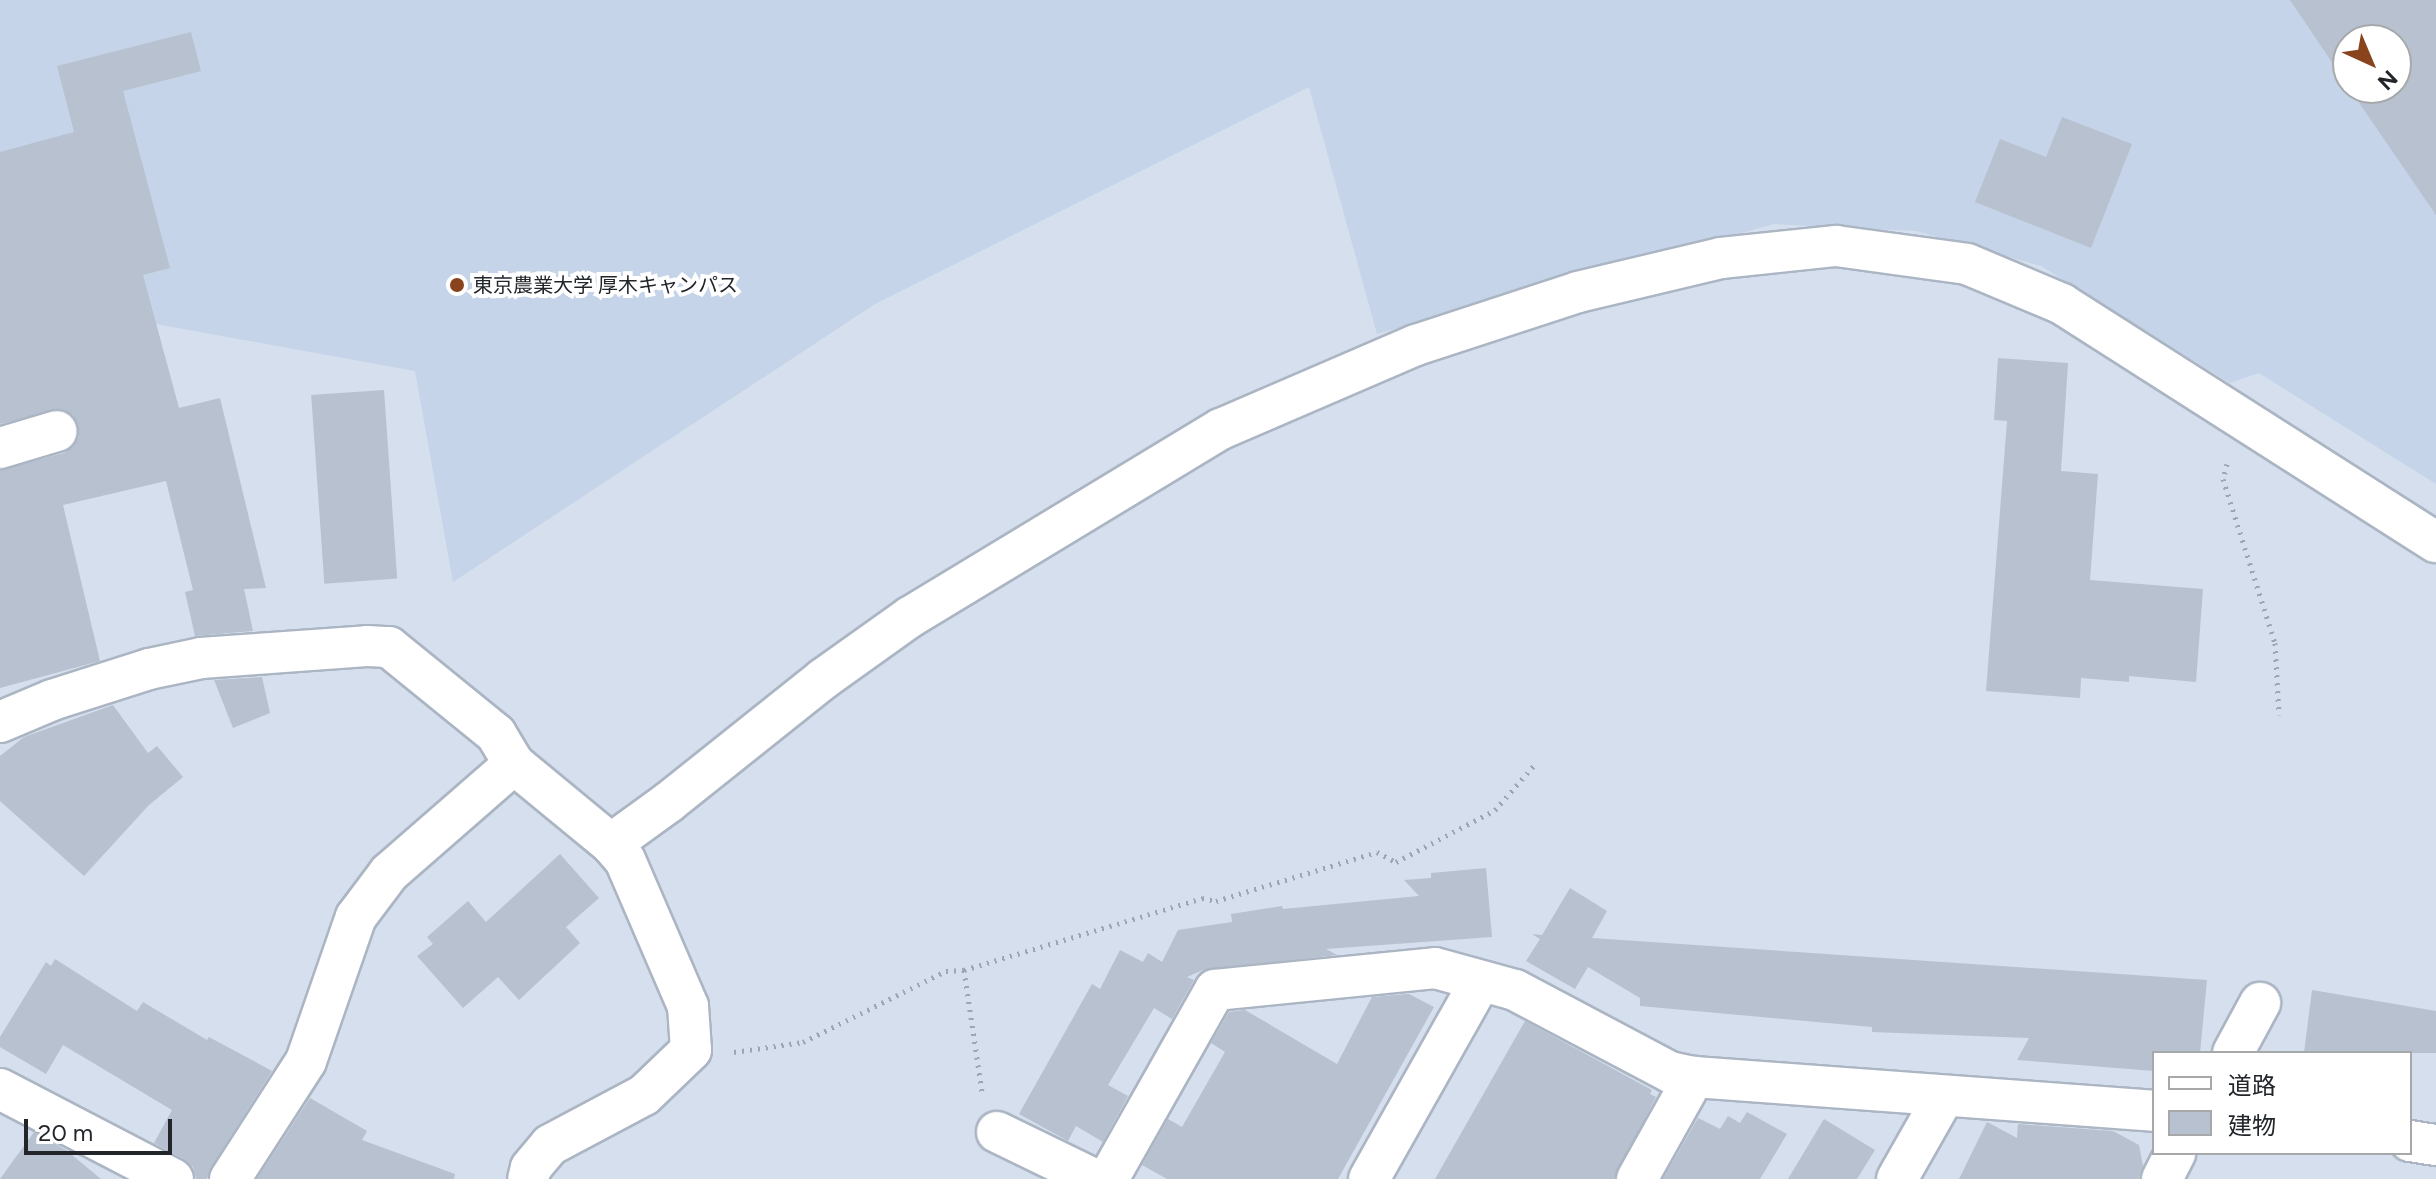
<!DOCTYPE html>
<meta charset="utf-8">
<style>
body{margin:0}
#map{position:relative;width:2436px;height:1179px;overflow:hidden;background:#d5dfed;font-family:Figtree,"Noto Sans JP",sans-serif}
div>[style]{position:absolute}
.built>*{inset:0;background:#c5d4e8}
.building>*{inset:0;background:#b7c1cf;transform-origin:0 0}
.path>*{height:5px;margin-top:-2.5px;transform-origin:0;background:repeating-linear-gradient(90deg,#9da5b0 0 2px,transparent 0 8px)}
.roads{filter:drop-shadow(2px 0 #abb5c3) drop-shadow(-2px 0 #abb5c3) drop-shadow(0 2px #abb5c3) drop-shadow(0 -2px #abb5c3)}
.minor>*{height:40px;margin:-20px;padding:0 20px;transform-origin:20px;border-radius:20px;background:#fff}
.dots>*{width:22px;height:22px;translate:-50% -50%;box-sizing:border-box;border:4px solid #fff;border-radius:50%}
span{translate:-50% -50%;white-space:nowrap;text-align:center;line-height:1.15;-webkit-text-stroke:8px #fff;paint-order:stroke}
.poi-label{font-size:20px;color:#22262b}
.left{translate:0 -50%;text-align:left}
.legend{position:absolute;left:2152px;top:1051px;width:260px;height:104px;box-sizing:border-box;background:#fff;border:2px solid #a7a8aa;margin:0;padding:10px 14px;list-style:none;font-size:24px;color:#22262b}
.legend li{display:flex;align-items:center;gap:16px;height:40px}
.legend b{width:40px;border:2px solid #a7a8aa}
.north{position:absolute;left:2332px;top:24px;width:80px;height:80px;box-sizing:border-box;background:#fff;border:2px solid #a7a8aa;border-radius:50%;rotate:136deg;font-size:22px;font-weight:700;line-height:32px;text-align:center;color:#22262b}
.north::after{content:'';display:block;margin:auto;width:28px;height:36px;background:#89431d;clip-path:polygon(50% 0,100% 100%,50% 72%,0 100%)}
.scale{position:absolute;left:24px;top:1119px;width:148px;height:36px;box-sizing:border-box;border:4px solid #22262b;border-top:0;padding-left:10px;font-size:24px;line-height:28px;white-space:nowrap;color:#22262b;-webkit-text-stroke:6px #fff;paint-order:stroke}
</style>
<div id="map">
<div class="built">
<div style="clip-path:polygon(evenodd,0 0,2436px 0,2436px 484px,2259px 373px,2230px 383px,2041px 266px,1916px 231px,1774px 224px,1377px 334px,1309px 87px,875px 304px,453px 582px,415px 371px,101px 314px,0 346px,0 0,2348px 40px,2396px 40px,2396px 88px,2348px 88px,2348px 40px)"></div>
</div>
<div class="building">
<div style="clip-path:polygon(2290px 0,2436px 0,2436px 215px,2349px 88px,2396px 88px,2396px 40px,2348px 40px,2348px 86px)"></div>
<div style="clip-path:polygon(191px 32px,201px 71px,123px 91px,170px 268px,143px 275px,179px 408px,220px 398px,266px 588px,244px 589px,253px 631px,195px 636px,185px 592px,193px 590px,166px 481px,63px 505px,100px 661px,0 688px,0 470px,64px 453px,74px 446px,79px 436px,73px 415px,62px 409px,0 424px,0 152px,74px 132px,57px 66px)"></div>
<div style="clip-path:polygon(2062px 117px,2132px 144px,2091px 248px,1975px 202px,2000px 139px,2046px 157px)"></div>
<div style="clip-path:polygon(1998px 358px,2068px 363px,2061px 471px,2098px 474px,2090px 580px,2203px 589px,2196px 682px,2129px 676px,2129px 682px,2081px 678px,2080px 698px,1986px 691px,2007px 421px,1994px 420px)"></div>
<div style="left:384px;top:390px;width:189px;height:73px;rotate:86deg"></div>
<div style="clip-path:polygon(262px 677px,270px 713px,233px 728px,214px 680px)"></div>
<div style="clip-path:polygon(113px 705px,148px 753px,157px 746px,183px 777px,149px 805px,84px 876px,0 801px,0 756px,24px 737px)"></div>
<div style="clip-path:polygon(560px 854px,599px 898px,566px 927px,580px 943px,519px 1000px,498px 977px,463px 1008px,417px 956px,433px 944px,427px 937px,468px 901px,486px 922px)"></div>
<div style="clip-path:polygon(1486px 868px,1492px 937px,1326px 949px,1337px 955px,1203px 970px,1187px 977px,1194px 980px,1172px 1019px,1154px 1008px,1108px 1085px,1128px 1096px,1103px 1142px,1076px 1126px,1068px 1141px,1019px 1114px,1092px 984px,1100px 989px,1120px 950px,1143px 962px,1148px 953px,1162px 962px,1178px 930px,1232px 922px,1231px 914px,1282px 906px,1283px 909px,1419px 896px,1404px 880px,1431px 878px,1431px 873px)"></div>
<div style="clip-path:polygon(1570px 888px,1607px 911px,1592px 938px,2207px 980px,2200px 1053px,2154px 1053px,2154px 1071px,2017px 1060px,2029px 1038px,1872px 1032px,1872px 1027px,1640px 1006px,1640px 998px,1588px 967px,1575px 989px,1526px 961px,1540px 939px,1532px 934px,1542px 935px)"></div>
<div style="clip-path:polygon(55px 959px,137px 1011px,143px 1002px,207px 1040px,209px 1037px,272px 1071px,211px 1167px,207px 1179px,196px 1179px,193px 1167px,184px 1159px,154px 1143px,172px 1110px,63px 1045px,46px 1074px,0 1047px,0 1037px,46px 962px,51px 966px)"></div>
<div style="clip-path:polygon(2312px 990px,2436px 1011px,2436px 1053px,2304px 1053px)"></div>
<div style="clip-path:polygon(1409px 994px,1434px 1007px,1338px 1179px,1167px 1179px,1142px 1165px,1168px 1119px,1182px 1127px,1225px 1052px,1211px 1043px,1229px 1012px,1245px 1010px,1337px 1064px,1372px 997px)"></div>
<div style="clip-path:polygon(1525px 1021px,1652px 1090px,1650px 1094px,1656px 1097px,1614px 1179px,1435px 1179px)"></div>
<div style="clip-path:polygon(310px 1098px,367px 1131px,362px 1140px,455px 1174px,454px 1179px,257px 1179px)"></div>
<div style="clip-path:polygon(1747px 1112px,1787px 1134px,1760px 1179px,1663px 1179px,1698px 1118px,1720px 1129px,1728px 1116px,1740px 1123px)"></div>
<div style="clip-path:polygon(1824px 1119px,1875px 1150px,1857px 1179px,1788px 1179px)"></div>
<div style="clip-path:polygon(1987px 1122px,2017px 1138px,2018px 1124px,2113px 1131px,2139px 1145px,2143px 1166px,2139px 1179px,1959px 1179px)"></div>
<div style="clip-path:polygon(34px 1132px,66px 1150px,101px 1179px,0 1179px)"></div>
</div>
<div class="path">
<div style="left:2227px;top:464px;width:16px;rotate:105deg"></div>
<div style="left:2223px;top:479px;width:172px;rotate:72.4deg"></div>
<div style="left:2275px;top:643px;width:72px;rotate:86.8deg"></div>
<div style="left:964px;top:970px;width:123px;rotate:81.6deg"></div>
<div style="left:734px;top:1052px;width:70px;rotate:-8.2deg"></div>
<div style="left:803px;top:1042px;width:160px;rotate:-26.4deg"></div>
<div style="left:946px;top:971px;width:18px;rotate:-3deg"></div>
<div style="left:964px;top:970px;width:249px;rotate:-16.8deg"></div>
<div style="left:1202px;top:898px;width:14px;rotate:12deg"></div>
<div style="left:1216px;top:901px;width:168px;rotate:-16.9deg"></div>
<div style="left:1377px;top:852px;width:21px;rotate:28deg"></div>
<div style="left:1396px;top:862px;width:112px;rotate:-27.7deg"></div>
<div style="left:1495px;top:810px;width:62px;rotate:-48.9deg"></div>
</div>
<div class="roads">
<div class="minor">
<div style="left:0;top:448px;width:59px;rotate:-16.6deg"></div>
<div style="left:0;top:722px;width:56px;rotate:-22.9deg"></div>
<div style="left:52px;top:700px;width:102px;rotate:-17.7deg"></div>
<div style="left:149px;top:669px;width:53px;rotate:-11.9deg"></div>
<div style="left:201px;top:658px;width:166px;rotate:-4.1deg"></div>
<div style="left:367px;top:646px;width:22px;rotate:3deg"></div>
<div style="left:389px;top:647px;width:138px;rotate:39.1deg"></div>
<div style="left:496px;top:734px;width:35px;rotate:59deg"></div>
<div style="left:514px;top:764px;width:126px;rotate:39.5deg"></div>
<div style="left:611px;top:844px;width:21px;rotate:49deg"></div>
<div style="left:625px;top:860px;width:159px;rotate:66.7deg"></div>
<div style="left:688px;top:1006px;width:44px;rotate:86.1deg"></div>
<div style="left:691px;top:1050px;width:65px;rotate:136.2deg"></div>
<div style="left:644px;top:1095px;width:106px;rotate:152deg"></div>
<div style="left:550px;top:1145px;width:30px;rotate:130deg"></div>
<div style="left:531px;top:1168px;width:11px;rotate:105deg"></div>
<div style="left:611px;top:844px;width:72px;rotate:-35.9deg"></div>
<div style="left:669px;top:802px;width:197px;rotate:-38.6deg"></div>
<div style="left:823px;top:679px;width:107px;rotate:-35.5deg"></div>
<div style="left:910px;top:617px;width:363px;rotate:-31.2deg"></div>
<div style="left:1221px;top:429px;width:212px;rotate:-23.3deg"></div>
<div style="left:1416px;top:345px;width:170px;rotate:-18.1deg"></div>
<div style="left:1578px;top:292px;width:147px;rotate:-13.4deg"></div>
<div style="left:1721px;top:258px;width:116px;rotate:-6deg"></div>
<div style="left:1836px;top:246px;width:132px;rotate:7.8deg"></div>
<div style="left:1967px;top:264px;width:103px;rotate:22.8deg"></div>
<div style="left:2062px;top:304px;width:443px;rotate:32.5deg"></div>
<div style="left:2233px;top:1053px;width:57px;rotate:-61.6deg"></div>
<div style="left:0;top:1089px;width:195px;rotate:27.5deg"></div>
<div style="left:997px;top:1132px;width:108px;rotate:25.9deg"></div>
<div style="left:2410px;top:1141px;width:26px;rotate:9deg"></div>
<div style="left:230px;top:1179px;width:140px;rotate:-57.2deg"></div>
<div style="left:306px;top:1061px;width:152px;rotate:-70.9deg"></div>
<div style="left:356px;top:917px;width:55px;rotate:-53.1deg"></div>
<div style="left:389px;top:873px;width:166px;rotate:-41.1deg"></div>
<div style="left:1108px;top:1179px;width:217px;rotate:-60.5deg"></div>
<div style="left:1215px;top:990px;width:221px;rotate:-5.7deg"></div>
<div style="left:1435px;top:968px;width:83px;rotate:15.4deg"></div>
<div style="left:1515px;top:990px;width:175px;rotate:27.9deg"></div>
<div style="left:1670px;top:1072px;width:25px;rotate:12deg"></div>
<div style="left:1694px;top:1077px;width:461px;rotate:4.2deg"></div>
<div style="left:1369px;top:1179px;width:226px;rotate:-60.6deg"></div>
<div style="left:1637px;top:1179px;width:117px;rotate:-60.8deg"></div>
<div style="left:1897px;top:1179px;width:93px;rotate:-60.4deg"></div>
<div style="left:2162px;top:1179px;width:29px;rotate:-63deg"></div>
</div>
</div>
<div class="dots">
<div style="left:457px;top:285px;background:#89431d"></div>
</div>
<div class="poi-label">
<span class="left" style="left:473px;top:285px">東京農業大学 厚木キャンパス</span>
</div>
<ul class="legend">
<li><b style="height:10px;background:#fff"></b>道路</li>
<li><b style="height:22px;background:#b7c1cf"></b>建物</li>
</ul>
<div class="north">N</div>
<div class="scale">20 m</div>
</div>
